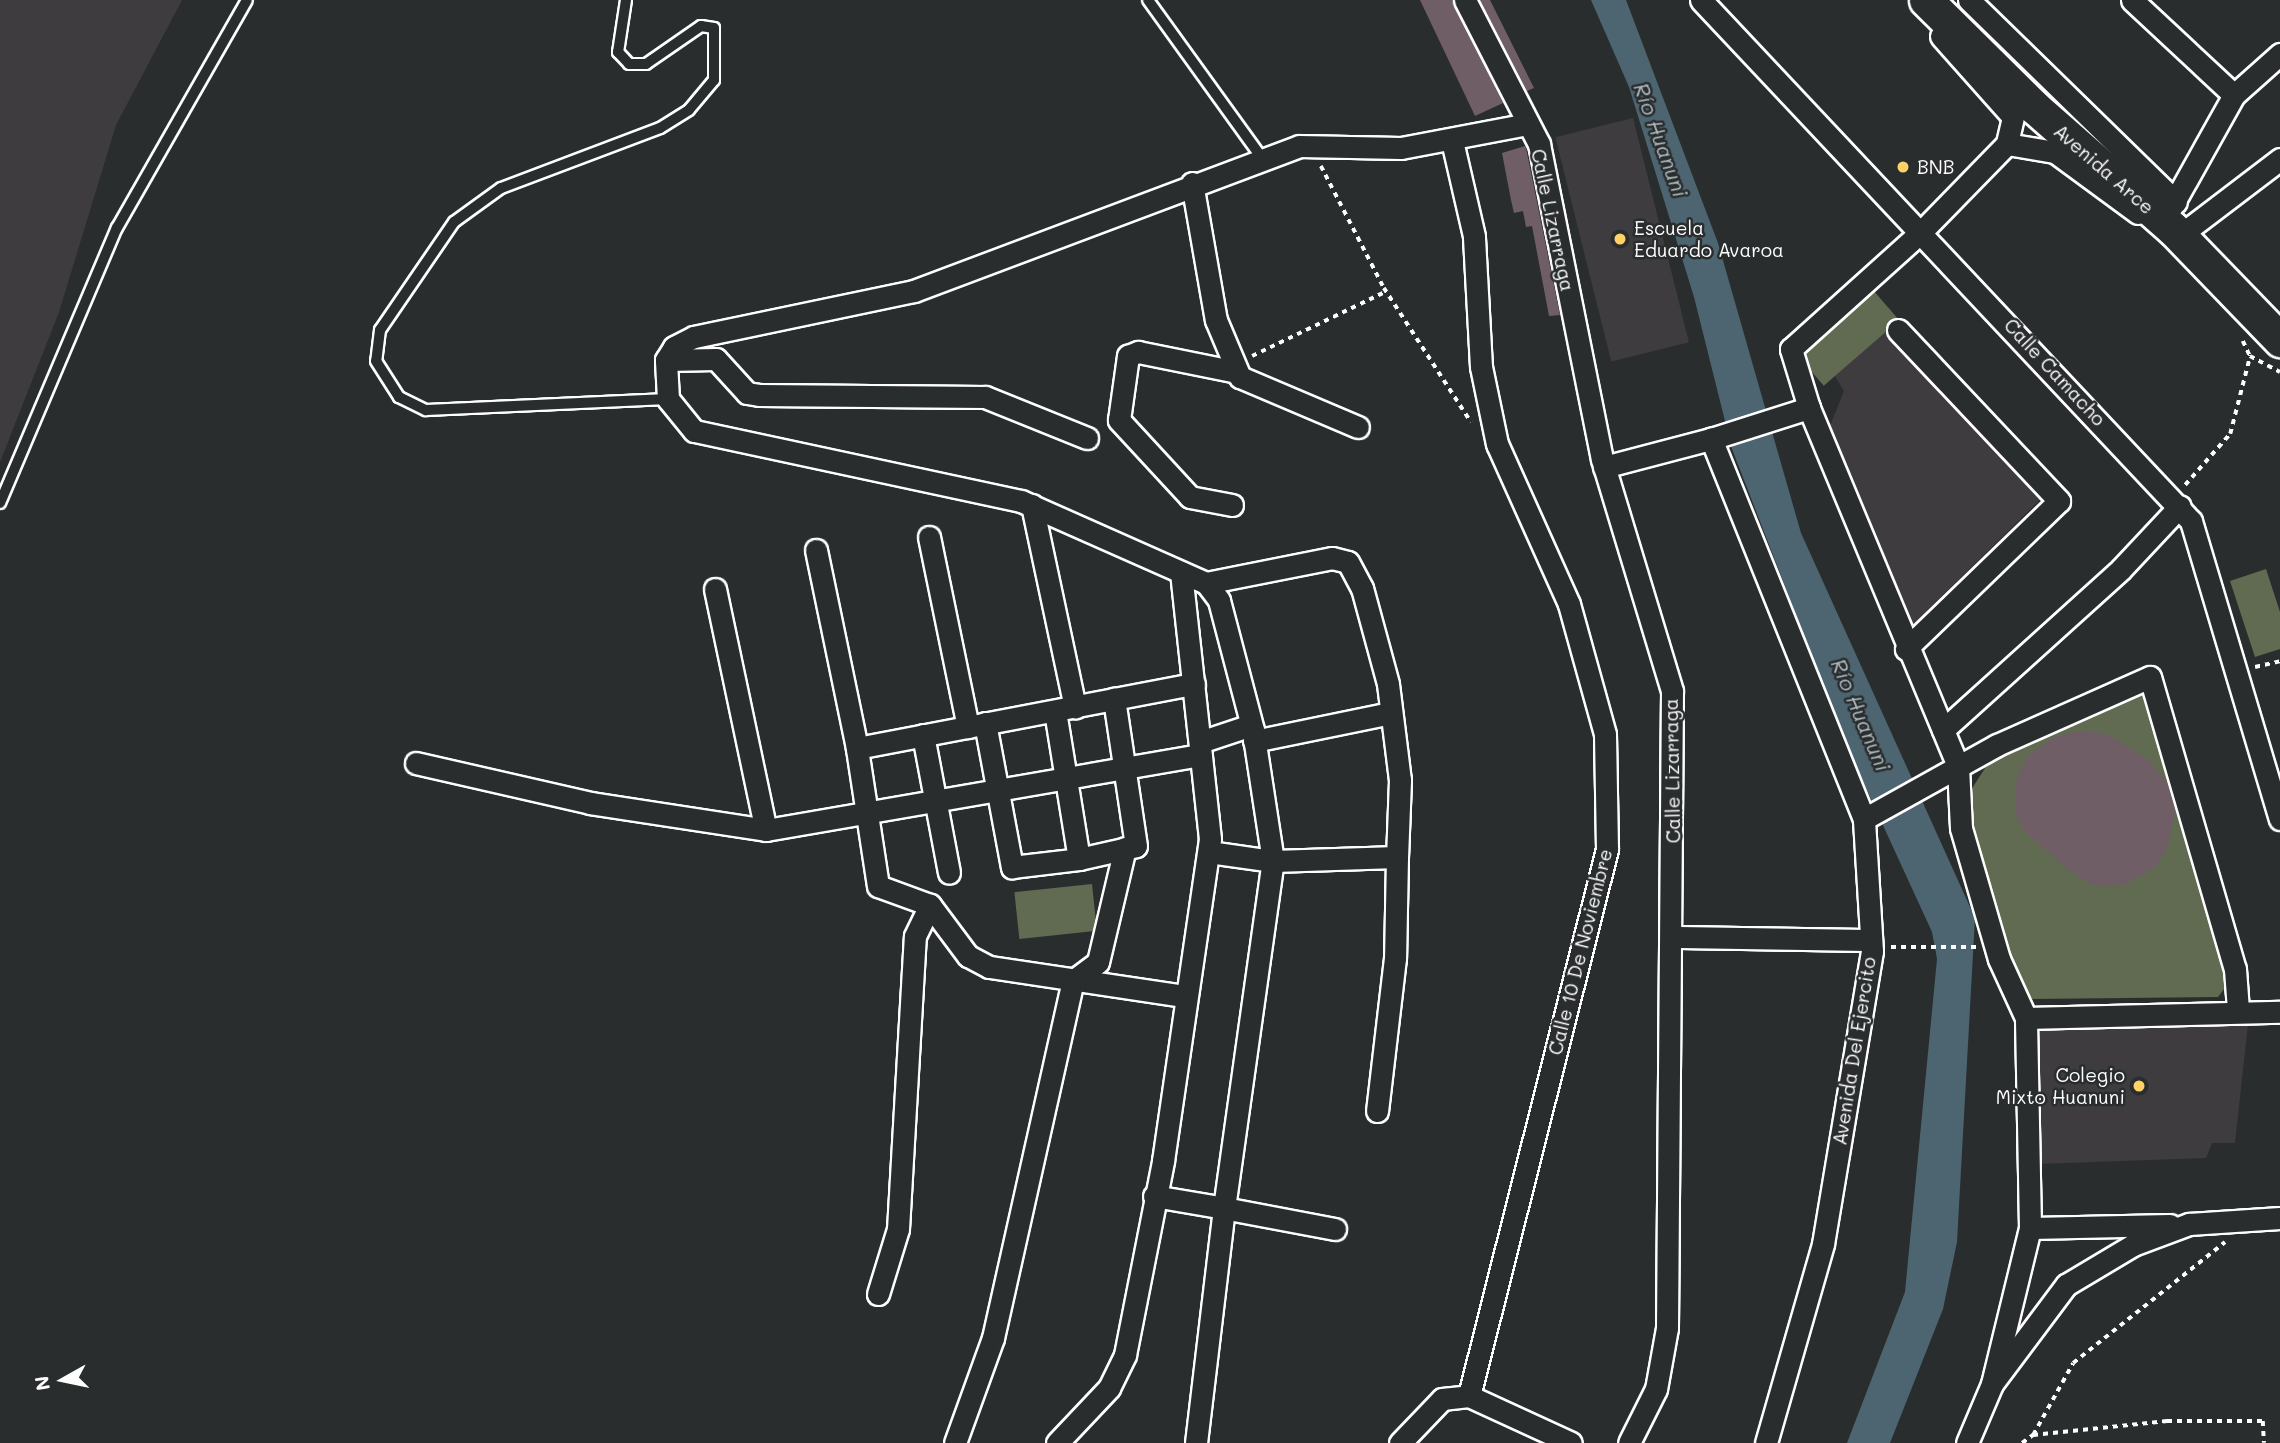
<!DOCTYPE html>
<meta charset="utf-8">
<style>
body{margin:0}
#map{position:relative;width:2280px;height:1443px;overflow:hidden;background:#2a2d2e;font-family:Mali,sans-serif}
div>[style]{position:absolute}
.built>*{inset:0;background:#3f3c3f;transform-origin:0 0}
.green>*{inset:0;background:#606b52;transform-origin:0 0}
.water>*{inset:0;background:#4c6570}
.building>*{inset:0;background:#705e67}
.path>*{height:3.5px;margin-top:-1.75px;transform-origin:0;background:repeating-linear-gradient(90deg,#fff 0 5px,transparent 0 10px)}
.roads{filter:drop-shadow(2px 0 #fff) drop-shadow(-2px 0 #fff) drop-shadow(0 2px #fff) drop-shadow(0 -2px #fff)}
.lane>*{height:10px;margin:-5px;padding:0 5px;transform-origin:5px;border-radius:5px;background:#2a2d2e}
.street>*{height:21px;margin:-10.5px;padding:0 10.5px;transform-origin:10.5px;border-radius:10.5px;background:#2a2d2e}
.primary>*{height:33px;margin:-16.5px;padding:0 16.5px;transform-origin:16.5px;border-radius:16.5px;background:#2a2d2e}
.dots>*{width:19px;height:19px;translate:-50% -50%;box-sizing:border-box;border:4px solid #2a2d2e;border-radius:50%}
span{translate:-50% -50%;white-space:nowrap;text-align:center;line-height:1.15;-webkit-text-stroke:5px #2a2d2e;paint-order:stroke}
.poi-label{font-size:19px;color:#fff}
.left{translate:0 -50%;text-align:left}
.right{translate:-100% -50%;text-align:right}
.street-label{font-size:19px;color:#fff}
.water-label{font-size:21px;color:#aebabf;font-style:italic}
.north{position:absolute;left:28px;top:1345px;width:70px;height:70px;-webkit-text-stroke:5px #2a2d2e;paint-order:stroke;rotate:261deg;font-size:19px;font-weight:700;line-height:28px;text-align:center;color:#fff}
.north::after{content:'';display:block;margin:auto;width:24px;height:32px;background:#fff;clip-path:polygon(50% 0,100% 100%,50% 72%,0 100%)}
</style>
<div id="map">
<div class="built">
<div style="clip-path:polygon(0 0,182px 0,116px 125px,59px 312px,0 462px)"></div>
<div style="left:1633px;top:118px;width:231px;height:80px;rotate:76deg"></div>
<div style="clip-path:polygon(1886px 331px,2044px 496px,1904px 633px,1828px 431px,1844px 391px,1835px 376px)"></div>
<div style="clip-path:polygon(2248px 1024px,2235px 1143px,2212px 1143px,2206px 1158px,2037px 1164px,2037px 1030px)"></div>
</div>
<div class="green">
<div style="left:1873px;top:290px;width:40px;height:100px;rotate:49deg"></div>
<div style="clip-path:polygon(2266px 569px,2280px 612px,2280px 649px,2255px 657px,2230px 581px)"></div>
<div style="clip-path:polygon(2128px 689px,2147px 698px,2228px 984px,2218px 997px,2032px 999px,2013px 985px,1962px 804px,1996px 751px)"></div>
<div style="left:1092px;top:884px;width:47px;height:78px;rotate:84deg"></div>
</div>
<div class="water">
<div style="clip-path:polygon(1591px 0,1626px 0,1718px 243px,1801px 533px,1975px 918px,1957px 1242px,1943px 1309px,1890px 1443px,1847px 1443px,1905px 1292px,1937px 959px,1932px 932px,1848px 749px,1732px 449px,1694px 297px,1629px 87px)"></div>
</div>
<div class="building">
<div style="clip-path:polygon(1420px 0,1452px 0,1503px 103px,1475px 116px)"></div>
<div style="clip-path:polygon(1480px 0,1490px 0,1534px 88px,1527px 91px)"></div>
<div style="clip-path:polygon(1525px 146px,1526px 148px,1560px 315px,1549px 316px,1532px 226px,1526px 227px,1523px 211px,1514px 213px,1511px 200px,1502px 153px)"></div>
<div style="clip-path:polygon(2080px 731px,2107px 734px,2149px 761px,2167px 782px,2175px 809px,2168px 847px,2155px 867px,2122px 886px,2095px 886px,2069px 870px,2024px 831px,2016px 814px,2015px 784px,2026px 758px,2054px 737px)"></div>
</div>
<div class="path">
<div style="left:1321px;top:166px;width:137px;rotate:62.7deg"></div>
<div style="left:1384px;top:288px;width:160px;rotate:57deg"></div>
<div style="left:2243px;top:341px;width:17px;rotate:65deg"></div>
<div style="left:2250px;top:356px;width:34px;rotate:28deg"></div>
<div style="left:1252px;top:356px;width:150px;rotate:-25.7deg"></div>
<div style="left:2185px;top:485px;width:68px;rotate:-48.6deg"></div>
<div style="left:2230px;top:434px;width:81px;rotate:-75.6deg"></div>
<div style="left:2255px;top:667px;width:26px;rotate:-13deg"></div>
<div style="left:1891px;top:947px;width:86px"></div>
<div style="left:2033px;top:1435px;width:82px;rotate:-60.9deg"></div>
<div style="left:2073px;top:1363px;width:194px;rotate:-38.5deg"></div>
<div style="left:2022px;top:1443px;width:14px;rotate:-36deg"></div>
<div style="left:2033px;top:1435px;width:135px;rotate:-6deg"></div>
<div style="left:2167px;top:1421px;width:96px"></div>
<div style="left:2263px;top:1421px;width:22px;rotate:87deg"></div>
</div>
<div class="roads">
<div class="lane">
<div style="left:626px;top:0;width:53px;rotate:98.7deg"></div>
<div style="left:618px;top:52px;width:16px;rotate:47deg"></div>
<div style="left:629px;top:64px;width:17px"></div>
<div style="left:646px;top:64px;width:67px;rotate:-34.6deg"></div>
<div style="left:701px;top:26px;width:13px;rotate:9deg"></div>
<div style="left:714px;top:28px;width:52px;rotate:90deg"></div>
<div style="left:714px;top:80px;width:39px;rotate:130deg"></div>
<div style="left:689px;top:110px;width:34px;rotate:148deg"></div>
<div style="left:660px;top:128px;width:170px;rotate:159.3deg"></div>
<div style="left:501px;top:188px;width:58px;rotate:144.1deg"></div>
<div style="left:454px;top:222px;width:131px;rotate:124.4deg"></div>
<div style="left:380px;top:330px;width:31px;rotate:97deg"></div>
<div style="left:376px;top:361px;width:43px;rotate:57.4deg"></div>
<div style="left:399px;top:397px;width:30px;rotate:26deg"></div>
<div style="left:426px;top:410px;width:242px;rotate:-2.6deg"></div>
<div style="left:1148px;top:0;width:195px;rotate:54.2deg"></div>
<div style="left:0;top:503px;width:299px;rotate:-67deg"></div>
<div style="left:117px;top:228px;width:262px;rotate:-60.3deg"></div>
</div>
<div class="street">
<div style="left:1465px;top:0;width:162px;rotate:62.8deg"></div>
<div style="left:1539px;top:144px;width:321px;rotate:78.7deg"></div>
<div style="left:1602px;top:459px;width:242px;rotate:73.2deg"></div>
<div style="left:1672px;top:691px;width:637px;rotate:90.45deg"></div>
<div style="left:1667px;top:1328px;width:62px;rotate:100.2deg"></div>
<div style="left:1656px;top:1389px;width:60px;rotate:116.6deg"></div>
<div style="left:1701px;top:0;width:715px;rotate:46.76deg"></div>
<div style="left:2191px;top:521px;width:311px;rotate:73.4deg"></div>
<div style="left:1969px;top:0;width:289px;rotate:44.3deg"></div>
<div style="left:2132px;top:0;width:139px;rotate:43deg"></div>
<div style="left:1941px;top:36px;width:108px;rotate:48.4deg"></div>
<div style="left:2013px;top:117px;width:28px;rotate:103deg"></div>
<div style="left:1192px;top:183px;width:139px;rotate:80.1deg"></div>
<div style="left:1216px;top:320px;width:62px;rotate:67.2deg"></div>
<div style="left:1240px;top:377px;width:128px;rotate:23deg"></div>
<div style="left:2168px;top:213px;width:135px;rotate:-60.8deg"></div>
<div style="left:2234px;top:95px;width:62px;rotate:-41.7deg"></div>
<div style="left:2179px;top:236px;width:127px;rotate:-37.3deg"></div>
<div style="left:1898px;top:330px;width:235px;rotate:46.7deg"></div>
<div style="left:2059px;top:501px;width:213px;rotate:136deg"></div>
<div style="left:666px;top:360px;width:50px;rotate:-1.1deg"></div>
<div style="left:716px;top:359px;width:46px;rotate:47.6deg"></div>
<div style="left:747px;top:393px;width:12px;rotate:9deg"></div>
<div style="left:759px;top:395px;width:226px;rotate:0.5deg"></div>
<div style="left:985px;top:397px;width:110px;rotate:21.9deg"></div>
<div style="left:1604px;top:467px;width:111px;rotate:-14.7deg"></div>
<div style="left:1032px;top:505px;width:207px;rotate:78deg"></div>
<div style="left:1232px;top:505px;width:43px;rotate:-169.2deg"></div>
<div style="left:1190px;top:497px;width:105px;rotate:-132.7deg"></div>
<div style="left:1119px;top:420px;width:65px;rotate:-82deg"></div>
<div style="left:1128px;top:356px;width:11px;rotate:-22deg"></div>
<div style="left:1138px;top:352px;width:101px;rotate:11.4deg"></div>
<div style="left:929px;top:537px;width:194px;rotate:78.4deg"></div>
<div style="left:816px;top:550px;width:202px;rotate:78.3deg"></div>
<div style="left:1206px;top:583px;width:128px;rotate:-11.2deg"></div>
<div style="left:1332px;top:558px;width:16px;rotate:14deg"></div>
<div style="left:1348px;top:562px;width:30px;rotate:62deg"></div>
<div style="left:1362px;top:588px;width:99px;rotate:74.8deg"></div>
<div style="left:1388px;top:684px;width:97px;rotate:82.9deg"></div>
<div style="left:1400px;top:780px;width:77px;rotate:92.2deg"></div>
<div style="left:715px;top:589px;width:246px;rotate:78.1deg"></div>
<div style="left:1055px;top:711px;width:150px;rotate:80.8deg"></div>
<div style="left:985px;top:723px;width:147px;rotate:79.4deg"></div>
<div style="left:1012px;top:867px;width:67px;rotate:-6.8deg"></div>
<div style="left:1079px;top:859px;width:58px;rotate:-12.8deg"></div>
<div style="left:1136px;top:846px;width:149px;rotate:-98.5deg"></div>
<div style="left:1943px;top:730px;width:240px;rotate:-42.1deg"></div>
<div style="left:2121px;top:569px;width:86px;rotate:-46.9deg"></div>
<div style="left:923px;top:735px;width:140px;rotate:79.3deg"></div>
<div style="left:1254px;top:741px;width:140px;rotate:-11.6deg"></div>
<div style="left:1200px;top:742px;width:54px;rotate:-18.4deg"></div>
<div style="left:416px;top:763px;width:179px;rotate:12.9deg"></div>
<div style="left:590px;top:803px;width:178px;rotate:8.7deg"></div>
<div style="left:766px;top:830px;width:441px;rotate:-9.8deg"></div>
<div style="left:1864px;top:819px;width:152px;rotate:-29.1deg"></div>
<div style="left:1997px;top:745px;width:167px;rotate:-24deg"></div>
<div style="left:2150px;top:677px;width:304px;rotate:73.8deg"></div>
<div style="left:2235px;top:969px;width:41px;rotate:85.8deg"></div>
<div style="left:1209px;top:852px;width:65px;rotate:8deg"></div>
<div style="left:1273px;top:861px;width:124px;rotate:-1.8deg"></div>
<div style="left:1397px;top:857px;width:101px;rotate:91.1deg"></div>
<div style="left:1395px;top:958px;width:154px;rotate:96.7deg"></div>
<div style="left:1674px;top:937px;width:197px;rotate:0.9deg"></div>
<div style="left:1184px;top:996px;width:197px;rotate:-171.5deg"></div>
<div style="left:989px;top:967px;width:24px;rotate:-152deg"></div>
<div style="left:968px;top:956px;width:64px;rotate:-126.7deg"></div>
<div style="left:930px;top:905px;width:55px;rotate:-159.9deg"></div>
<div style="left:878px;top:886px;width:140px;rotate:-98.7deg"></div>
<div style="left:857px;top:748px;width:343px;rotate:-10.8deg"></div>
<div style="left:2026px;top:1018px;width:65px;rotate:-114.6deg"></div>
<div style="left:1999px;top:959px;width:136px;rotate:-106.2deg"></div>
<div style="left:1961px;top:828px;width:62px;rotate:-92.8deg"></div>
<div style="left:1958px;top:766px;width:388px;rotate:-112.6deg"></div>
<div style="left:1809px;top:408px;width:62px;rotate:-107deg"></div>
<div style="left:1791px;top:349px;width:176px;rotate:-42deg"></div>
<div style="left:1922px;top:231px;width:122px;rotate:-45.7deg"></div>
<div style="left:2007px;top:144px;width:49px;rotate:9.5deg"></div>
<div style="left:2055px;top:152px;width:103px;rotate:36.3deg"></div>
<div style="left:1154px;top:1196px;width:71px;rotate:9.7deg"></div>
<div style="left:1224px;top:1208px;width:237px;rotate:96.8deg"></div>
<div style="left:2030px;top:1228px;width:140px;rotate:-1.2deg"></div>
<div style="left:1335px;top:1229px;width:113px;rotate:-169.3deg"></div>
<div style="left:1224px;top:1208px;width:350px;rotate:-82deg"></div>
<div style="left:1273px;top:861px;width:133px;rotate:-98.7deg"></div>
<div style="left:1253px;top:730px;width:134px;rotate:-104.7deg"></div>
<div style="left:1219px;top:600px;width:21px;rotate:-127deg"></div>
<div style="left:1206px;top:583px;width:202px;rotate:-156.1deg"></div>
<div style="left:1021px;top:501px;width:334px;rotate:-167.9deg"></div>
<div style="left:694px;top:431px;width:41px;rotate:-129.1deg"></div>
<div style="left:668px;top:399px;width:39px;rotate:-93deg"></div>
<div style="left:666px;top:360px;width:15px;rotate:-58deg"></div>
<div style="left:674px;top:347px;width:22px;rotate:-27deg"></div>
<div style="left:694px;top:337px;width:225px;rotate:-11.8deg"></div>
<div style="left:914px;top:291px;width:411px;rotate:-20.6deg"></div>
<div style="left:1299px;top:146px;width:102px;rotate:1.1deg"></div>
<div style="left:1401px;top:148px;width:129px;rotate:-10.7deg"></div>
<div style="left:878px;top:1294px;width:68px;rotate:-72.9deg"></div>
<div style="left:898px;top:1229px;width:293px;rotate:-86.7deg"></div>
<div style="left:915px;top:936px;width:34px;rotate:-64deg"></div>
<div style="left:1992px;top:1384px;width:161px;rotate:-76.3deg"></div>
<div style="left:2030px;top:1228px;width:210px;rotate:-91.1deg"></div>
<div style="left:2026px;top:1018px;width:254px;rotate:-1.4deg"></div>
<div style="left:1469px;top:1396px;width:112px;rotate:24.7deg"></div>
<div style="left:955px;top:1443px;width:112px;rotate:-70.1deg"></div>
<div style="left:993px;top:1338px;width:366px;rotate:-77.4deg"></div>
<div style="left:1073px;top:981px;width:31px;rotate:-37deg"></div>
<div style="left:1098px;top:962px;width:117px;rotate:-76.7deg"></div>
<div style="left:1057px;top:1443px;width:76px;rotate:-46.6deg"></div>
<div style="left:1109px;top:1388px;width:37px;rotate:-64deg"></div>
<div style="left:1125px;top:1355px;width:198px;rotate:-78.9deg"></div>
<div style="left:1163px;top:1161px;width:325px;rotate:-81.7deg"></div>
<div style="left:1210px;top:839px;width:268px;rotate:-96.2deg"></div>
<div style="left:1400px;top:1443px;width:61px;rotate:-46.3deg"></div>
<div style="left:1442px;top:1399px;width:27px;rotate:-6deg"></div>
<div style="left:1469px;top:1396px;width:564px;rotate:-75.84deg"></div>
<div style="left:1607px;top:849px;width:115px;rotate:-91deg"></div>
<div style="left:1605px;top:734px;width:135px;rotate:-105.5deg"></div>
<div style="left:1569px;top:604px;width:175px;rotate:-114.2deg"></div>
<div style="left:1497px;top:444px;width:79px;rotate:-101.7deg"></div>
<div style="left:1481px;top:367px;width:131px;rotate:-93.1deg"></div>
<div style="left:1474px;top:236px;width:98px;rotate:-103deg"></div>
<div style="left:1766px;top:1443px;width:207px;rotate:-74deg"></div>
<div style="left:1823px;top:1244px;width:297px;rotate:-80.5deg"></div>
<div style="left:1872px;top:951px;width:132px;rotate:-93.5deg"></div>
<div style="left:1864px;top:819px;width:410px;rotate:-111.9deg"></div>
<div style="left:1711px;top:439px;width:103px;rotate:-17.6deg"></div>
<div style="left:1967px;top:1443px;width:64px;rotate:-67deg"></div>
<div style="left:1992px;top:1384px;width:124px;rotate:-53.2deg"></div>
<div style="left:2066px;top:1285px;width:78px;rotate:-30.8deg"></div>
<div style="left:2133px;top:1245px;width:60px;rotate:-20.6deg"></div>
<div style="left:2189px;top:1224px;width:91px;rotate:-3.8deg"></div>
</div>
<div class="primary">
<div style="left:1926px;top:0;width:151px;rotate:44.7deg"></div>
<div style="left:2033px;top:106px;width:185px;rotate:41.3deg"></div>
<div style="left:2172px;top:228px;width:156px;rotate:46deg"></div>
</div>
</div>
<div class="dots">
<div style="left:1903px;top:167px;background:#ffd166"></div>
<div style="left:1620px;top:239px;background:#ffd166"></div>
<div style="left:2139px;top:1086px;background:#ffd166"></div>
</div>
<div class="poi-label">
<span class="left" style="left:1917px;top:167px">BNB</span>
<span class="left" style="left:1634px;top:239px">Escuela<br>Eduardo Avaroa</span>
<span class="right" style="left:2125px;top:1086px">Colegio<br>Mixto Huanuni</span>
</div>
<div class="street-label">
<span style="left:2104px;top:169px;rotate:41deg">Avenida Arce</span>
<span style="left:1553px;top:220px;rotate:78deg">Calle Lizarraga</span>
<span style="left:2055px;top:372px;rotate:47deg">Calle Camacho</span>
<span style="left:1672px;top:771px;rotate:-91deg">Calle Lizarraga</span>
<span style="left:1580px;top:952px;rotate:-76deg">Calle 10 De Noviembre</span>
<span style="left:1854px;top:1051px;rotate:-81deg">Avenida Del Ejercito</span>
</div>
<div class="water-label">
<span style="left:1661px;top:140px;rotate:70deg">Río Huanuni</span>
<span style="left:1861px;top:715px;rotate:67deg">Río Huanuni</span>
</div>
<div class="north">N</div>
</div>
